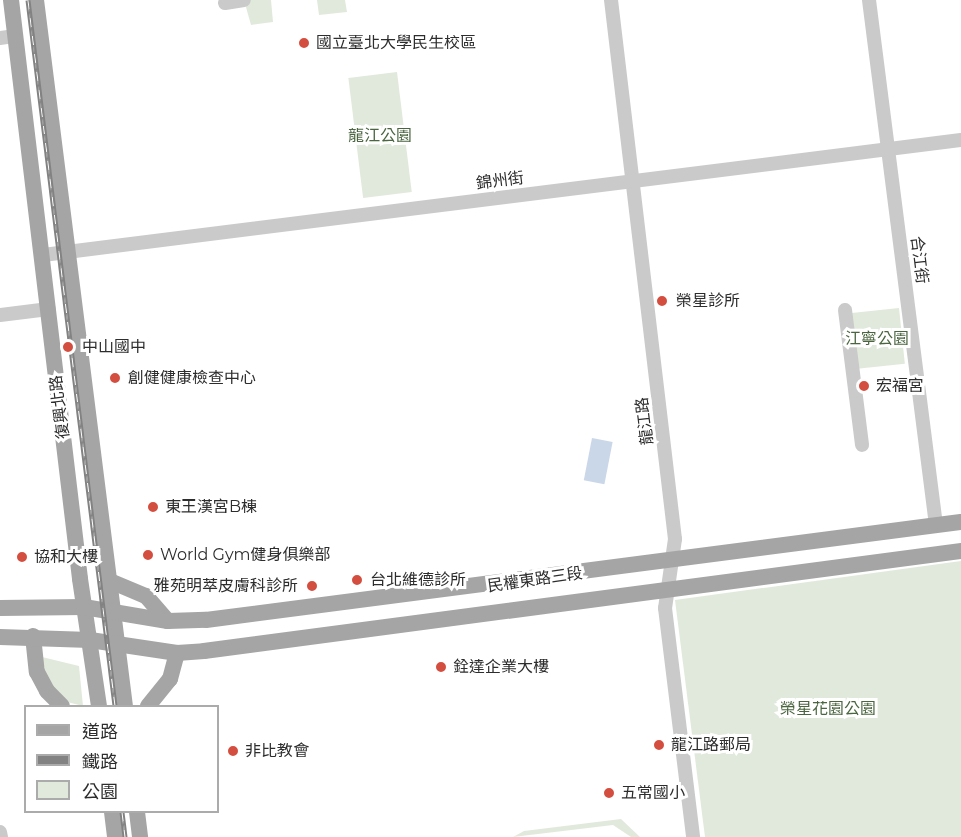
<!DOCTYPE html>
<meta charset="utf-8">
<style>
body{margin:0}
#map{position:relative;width:961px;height:837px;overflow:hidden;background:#fff;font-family:Montserrat,"Noto Sans TC",sans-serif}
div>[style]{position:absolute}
.green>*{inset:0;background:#e1e9dc;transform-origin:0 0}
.water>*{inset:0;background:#cad7e8;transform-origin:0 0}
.minor>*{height:14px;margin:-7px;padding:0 7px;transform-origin:7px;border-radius:7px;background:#cacaca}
.major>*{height:16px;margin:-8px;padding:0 8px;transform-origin:8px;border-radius:8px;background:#a5a5a5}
.rail>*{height:5px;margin-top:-2.5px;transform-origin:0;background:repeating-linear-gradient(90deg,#fff 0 9px,#828282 0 18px);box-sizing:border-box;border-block:2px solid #828282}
.dots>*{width:16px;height:16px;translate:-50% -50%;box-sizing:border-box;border:3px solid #fff;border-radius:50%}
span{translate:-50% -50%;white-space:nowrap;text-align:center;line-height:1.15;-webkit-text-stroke:6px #fff;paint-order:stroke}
.poi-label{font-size:16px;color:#2d2d2d}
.left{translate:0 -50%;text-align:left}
.right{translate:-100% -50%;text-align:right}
.park-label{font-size:16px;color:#4a653f}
.street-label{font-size:16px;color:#2d2d2d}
.legend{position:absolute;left:24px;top:705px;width:195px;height:108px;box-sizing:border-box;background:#fff;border:2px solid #ababab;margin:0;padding:8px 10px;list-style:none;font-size:18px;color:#2d2d2d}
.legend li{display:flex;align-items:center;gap:12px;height:30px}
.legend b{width:30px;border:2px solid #ababab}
</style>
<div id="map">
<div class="green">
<div style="clip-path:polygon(244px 0,271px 0,273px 22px,251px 25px)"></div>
<div style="clip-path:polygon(317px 0,345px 0,347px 12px,319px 15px)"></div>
<div style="left:397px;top:72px;width:121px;height:49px;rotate:83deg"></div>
<div style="left:899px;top:308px;width:56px;height:50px;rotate:84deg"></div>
<div style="clip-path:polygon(961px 561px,961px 837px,705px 837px,675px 600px)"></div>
<div style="clip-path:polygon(42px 657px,79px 666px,83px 706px,63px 701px,46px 675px)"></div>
<div style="clip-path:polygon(621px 819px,640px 837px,631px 837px,613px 825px,513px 837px,524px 831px)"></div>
</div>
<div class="water">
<div style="left:592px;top:438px;width:21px;height:43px;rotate:11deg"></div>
</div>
<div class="minor">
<div style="left:611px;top:0;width:543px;rotate:83.23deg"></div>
<div style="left:675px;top:539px;width:70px;rotate:98.2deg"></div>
<div style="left:665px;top:608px;width:231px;rotate:83deg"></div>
<div style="left:869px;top:0;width:529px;rotate:82.73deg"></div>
<div style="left:225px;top:3px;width:19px;rotate:-9deg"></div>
<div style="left:0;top:38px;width:15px;rotate:-8deg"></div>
<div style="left:43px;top:255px;width:925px;rotate:-7.14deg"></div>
<div style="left:845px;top:310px;width:136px;rotate:82.8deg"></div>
<div style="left:0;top:315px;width:49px;rotate:-7deg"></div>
<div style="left:0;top:832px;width:5px;rotate:79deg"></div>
</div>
<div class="major">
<div style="left:11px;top:0;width:583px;rotate:83.2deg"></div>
<div style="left:80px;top:579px;width:128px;rotate:81.5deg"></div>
<div style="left:36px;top:0;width:712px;rotate:82.82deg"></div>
<div style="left:110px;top:581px;width:39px;rotate:23deg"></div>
<div style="left:146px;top:596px;width:33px;rotate:49deg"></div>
<div style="left:0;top:608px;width:84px;rotate:-0.7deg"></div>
<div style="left:84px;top:607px;width:85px;rotate:9.5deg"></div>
<div style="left:168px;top:621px;width:38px;rotate:-2deg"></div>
<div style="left:206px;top:620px;width:761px;rotate:-7.4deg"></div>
<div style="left:33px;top:636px;width:36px;rotate:84deg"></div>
<div style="left:37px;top:672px;width:21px;rotate:62deg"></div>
<div style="left:47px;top:691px;width:21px;rotate:45deg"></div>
<div style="left:0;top:637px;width:90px;rotate:1.9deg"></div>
<div style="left:90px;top:640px;width:88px;rotate:8.5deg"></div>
<div style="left:177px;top:653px;width:27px;rotate:-4deg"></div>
<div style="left:204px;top:651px;width:764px;rotate:-7.53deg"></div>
<div style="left:148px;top:706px;width:35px;rotate:-51deg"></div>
<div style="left:170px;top:679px;width:27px;rotate:-75deg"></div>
<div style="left:112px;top:812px;width:25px;rotate:83deg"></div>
<div style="left:137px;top:812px;width:25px;rotate:83deg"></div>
</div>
<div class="rail">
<div style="left:28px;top:0;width:711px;rotate:82.97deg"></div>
<div style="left:122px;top:812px;width:25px;rotate:83deg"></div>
</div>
<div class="dots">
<div style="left:304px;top:43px;background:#d44e3f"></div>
<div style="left:662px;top:301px;background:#d44e3f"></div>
<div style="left:68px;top:347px;background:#d44e3f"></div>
<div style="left:115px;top:378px;background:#d44e3f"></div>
<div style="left:864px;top:386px;background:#d44e3f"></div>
<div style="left:153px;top:507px;background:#d44e3f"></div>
<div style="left:148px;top:555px;background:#d44e3f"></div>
<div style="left:22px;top:557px;background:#d44e3f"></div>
<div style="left:357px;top:580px;background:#d44e3f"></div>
<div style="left:312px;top:586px;background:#d44e3f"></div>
<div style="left:441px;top:667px;background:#d44e3f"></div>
<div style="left:659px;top:745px;background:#d44e3f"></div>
<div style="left:233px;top:751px;background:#d44e3f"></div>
<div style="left:609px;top:793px;background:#d44e3f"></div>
</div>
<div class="poi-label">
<span class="left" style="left:316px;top:43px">國立臺北大學民生校區</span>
<span class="left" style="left:676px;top:301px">榮星診所</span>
<span class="left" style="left:82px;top:347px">中山國中</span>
<span class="left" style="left:128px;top:378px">創健健康檢查中心</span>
<span class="left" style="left:876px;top:386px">宏福宮</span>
<span class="left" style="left:165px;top:507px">東王漢宮B棟</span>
<span class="left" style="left:160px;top:555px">World Gym健身俱樂部</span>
<span class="left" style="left:34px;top:557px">協和大樓</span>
<span class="left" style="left:370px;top:580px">台北維德診所</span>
<span class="right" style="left:298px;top:586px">雅苑明萃皮膚科診所</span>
<span class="left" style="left:453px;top:667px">銓達企業大樓</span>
<span class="left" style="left:671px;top:745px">龍江路郵局</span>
<span class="left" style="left:245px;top:751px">非比教會</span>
<span class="left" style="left:621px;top:793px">五常國小</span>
</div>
<div class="park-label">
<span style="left:380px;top:136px">龍江公園</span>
<span style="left:877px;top:339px">江寧公園</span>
<span style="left:828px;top:709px">榮星花園公園</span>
</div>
<div class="street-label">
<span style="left:500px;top:181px;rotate:-7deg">錦州街</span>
<span style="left:919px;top:260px;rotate:83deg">合江街</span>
<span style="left:60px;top:407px;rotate:-97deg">復興北路</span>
<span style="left:645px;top:421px;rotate:-97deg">龍江路</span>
<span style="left:535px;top:580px;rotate:-8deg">民權東路三段</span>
</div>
<ul class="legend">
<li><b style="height:8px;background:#a5a5a5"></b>道路</li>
<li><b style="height:8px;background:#828282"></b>鐵路</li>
<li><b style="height:16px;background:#e1e9dc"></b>公園</li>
</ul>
</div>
